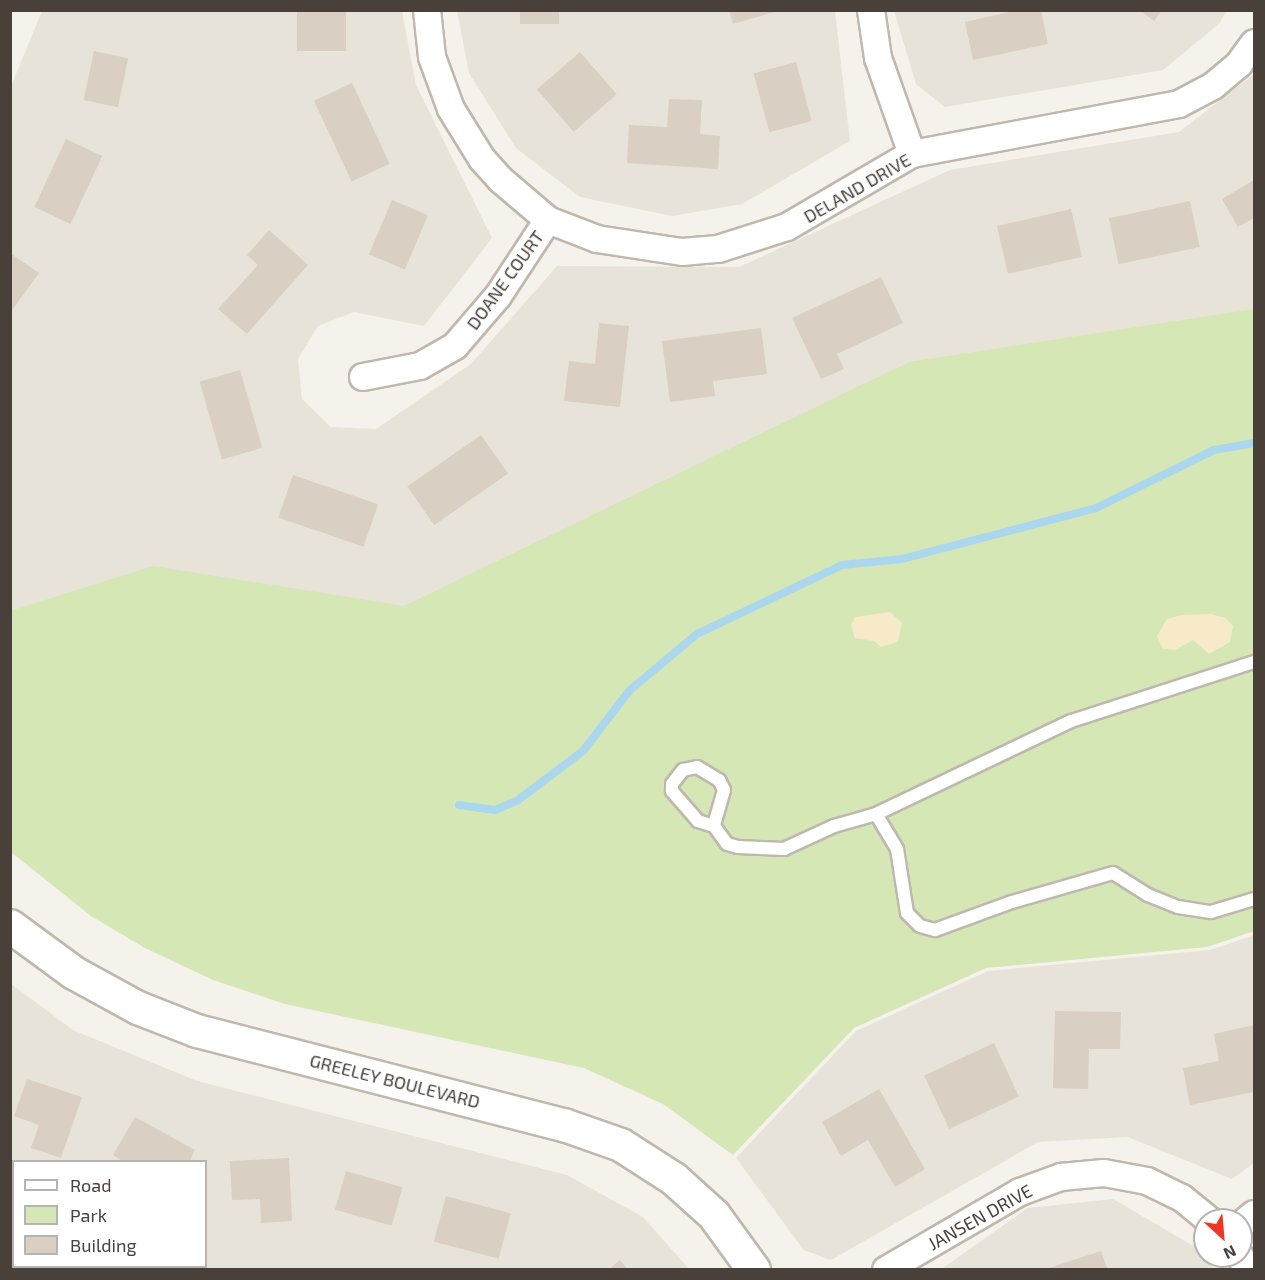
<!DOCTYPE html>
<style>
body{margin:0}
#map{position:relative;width:1265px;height:1280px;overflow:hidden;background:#f5f1eb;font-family:"Exo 2",sans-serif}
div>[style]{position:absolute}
.residential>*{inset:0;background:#e8e3d9}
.green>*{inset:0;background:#d4e7b5}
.sand>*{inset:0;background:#f7eac9}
.stream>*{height:8px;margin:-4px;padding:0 4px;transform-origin:4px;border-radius:4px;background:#aad7ee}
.building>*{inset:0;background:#d9cfc3;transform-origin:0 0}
.roads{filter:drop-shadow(2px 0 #c0b8ad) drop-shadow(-2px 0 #c0b8ad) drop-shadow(0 2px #c0b8ad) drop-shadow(0 -2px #c0b8ad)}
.service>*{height:12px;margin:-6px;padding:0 6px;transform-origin:6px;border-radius:6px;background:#fff}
.minor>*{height:26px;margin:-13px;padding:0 13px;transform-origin:13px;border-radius:13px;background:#fff}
.tertiary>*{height:32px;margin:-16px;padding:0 16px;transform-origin:16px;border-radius:16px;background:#fff}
span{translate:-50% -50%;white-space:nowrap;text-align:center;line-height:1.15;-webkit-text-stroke:5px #fff;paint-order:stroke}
.street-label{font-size:18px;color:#494139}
.frame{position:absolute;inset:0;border:12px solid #494139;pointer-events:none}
.legend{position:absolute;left:12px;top:1160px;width:195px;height:108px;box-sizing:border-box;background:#fff;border:2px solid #b6b3b0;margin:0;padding:8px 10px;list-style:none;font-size:18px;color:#494139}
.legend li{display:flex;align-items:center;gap:12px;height:30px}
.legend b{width:30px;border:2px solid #b6b3b0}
.north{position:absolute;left:1193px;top:1208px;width:60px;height:60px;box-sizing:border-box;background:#fff;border:2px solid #b6b3b0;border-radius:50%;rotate:154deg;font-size:16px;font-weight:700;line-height:24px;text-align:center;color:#494139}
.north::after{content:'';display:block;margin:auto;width:21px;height:27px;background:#f23524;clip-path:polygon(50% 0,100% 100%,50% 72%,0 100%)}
</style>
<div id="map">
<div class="residential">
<div style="clip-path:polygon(42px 11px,402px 11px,416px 85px,492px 238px,424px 326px,354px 312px,318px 326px,298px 359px,302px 399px,331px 427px,376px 429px,471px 364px,557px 266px,739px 267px,950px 170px,1179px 132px,1254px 74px,1254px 312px,406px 608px,11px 614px,11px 86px)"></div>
<div style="clip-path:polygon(457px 11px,835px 11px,850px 141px,742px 204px,672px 216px,580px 197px,516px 148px,469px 73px)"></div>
<div style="clip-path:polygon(894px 11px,1226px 11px,1220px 23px,1163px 70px,945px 107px,916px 84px)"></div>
<div style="clip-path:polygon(1254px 935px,1254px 1163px,1232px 1179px,1128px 1137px,1038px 1142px,831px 1260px,804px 1250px,736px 1158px,856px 1031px,988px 971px,1210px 950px)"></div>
<div style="clip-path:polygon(evenodd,10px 983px,73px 1030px,197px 1081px,567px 1175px,643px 1217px,689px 1269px,11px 1269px,10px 983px,14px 1162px,206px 1162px,206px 1266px,14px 1266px,14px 1162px)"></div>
<div style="clip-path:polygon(1113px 1199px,1202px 1251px,1213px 1269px,940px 1270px,1028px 1208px)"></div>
</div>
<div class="green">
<div style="clip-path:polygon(1254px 309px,1254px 931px,1207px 947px,986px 968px,854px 1028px,733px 1155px,663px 1104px,584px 1068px,285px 1004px,213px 980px,145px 948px,91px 916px,11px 852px,10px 611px,153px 566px,404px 606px,909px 362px)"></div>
</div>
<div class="sand">
<div style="clip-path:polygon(890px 612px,902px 623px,898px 642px,881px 647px,874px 641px,855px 638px,851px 625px,855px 617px)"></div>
<div style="clip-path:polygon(1181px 615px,1211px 614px,1225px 618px,1233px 626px,1230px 642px,1209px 654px,1193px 640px,1175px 650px,1163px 649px,1157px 636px,1167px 619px)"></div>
</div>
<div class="stream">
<div style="left:459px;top:805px;width:36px;rotate:8deg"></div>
<div style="left:495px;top:810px;width:25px;rotate:-23deg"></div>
<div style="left:518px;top:800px;width:81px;rotate:-37deg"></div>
<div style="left:583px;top:751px;width:76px;rotate:-52.5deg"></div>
<div style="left:629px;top:691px;width:89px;rotate:-40deg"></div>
<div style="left:697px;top:634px;width:161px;rotate:-25.4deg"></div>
<div style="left:842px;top:565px;width:60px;rotate:-5.7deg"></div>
<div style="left:902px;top:559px;width:201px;rotate:-14.7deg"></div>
<div style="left:1096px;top:508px;width:131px;rotate:-26.2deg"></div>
<div style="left:1214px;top:450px;width:41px;rotate:-9.9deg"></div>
</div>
<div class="building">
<div style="left:297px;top:10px;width:49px;height:41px"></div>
<div style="left:520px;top:10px;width:39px;height:14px"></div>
<div style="clip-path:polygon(729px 10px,778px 10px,778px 11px,733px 24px)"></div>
<div style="clip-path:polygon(1018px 10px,1041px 10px,1048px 44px,973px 60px,965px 22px)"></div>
<div style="clip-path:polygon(1140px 10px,1162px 10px,1154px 21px)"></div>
<div style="left:94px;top:51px;width:35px;height:50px;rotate:12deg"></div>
<div style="left:580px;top:52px;width:56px;height:57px;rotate:49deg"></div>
<div style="left:796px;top:62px;width:61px;height:44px;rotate:75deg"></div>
<div style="left:352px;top:83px;width:89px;height:42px;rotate:65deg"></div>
<div style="clip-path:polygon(669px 99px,702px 100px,700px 134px,720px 136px,718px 169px,627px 163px,629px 125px,667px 127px)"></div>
<div style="left:66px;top:139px;width:40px;height:75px;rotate:25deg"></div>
<div style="clip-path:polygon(1254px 180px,1254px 218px,1238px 227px,1222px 199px)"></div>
<div style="left:392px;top:200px;width:39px;height:59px;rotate:23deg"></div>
<div style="left:1190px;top:201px;width:47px;height:83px;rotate:78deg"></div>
<div style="left:1071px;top:209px;width:49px;height:76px;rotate:77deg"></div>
<div style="clip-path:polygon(269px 230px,308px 265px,247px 334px,218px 309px,258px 265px,247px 255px)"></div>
<div style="clip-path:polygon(10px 253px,39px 273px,10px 313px)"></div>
<div style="clip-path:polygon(881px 277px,903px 323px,837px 354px,844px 369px,821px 379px,792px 318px)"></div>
<div style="clip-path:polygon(599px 323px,629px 326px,620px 407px,564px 401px,569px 361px,595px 364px)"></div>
<div style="clip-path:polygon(761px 328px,767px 374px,713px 381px,715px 396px,670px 402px,662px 341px)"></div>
<div style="left:240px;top:370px;width:81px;height:42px;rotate:74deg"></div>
<div style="left:481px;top:435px;width:47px;height:90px;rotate:55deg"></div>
<div style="left:293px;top:475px;width:90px;height:45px;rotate:19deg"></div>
<div style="clip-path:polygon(1055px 1011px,1121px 1012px,1120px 1049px,1089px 1049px,1088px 1089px,1053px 1088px)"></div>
<div style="clip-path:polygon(1254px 1025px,1254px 1092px,1190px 1105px,1183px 1068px,1219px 1061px,1214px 1034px)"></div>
<div style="left:994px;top:1043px;width:59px;height:77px;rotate:65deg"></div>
<div style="clip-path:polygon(27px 1079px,82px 1097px,61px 1158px,31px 1148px,39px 1125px,14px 1116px)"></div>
<div style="clip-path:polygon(879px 1089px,925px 1169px,895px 1187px,868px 1140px,841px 1156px,822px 1122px)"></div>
<div style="clip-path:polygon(135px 1117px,195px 1150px,189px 1162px,124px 1162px,113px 1155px)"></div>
<div style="clip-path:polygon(289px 1158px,292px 1221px,261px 1223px,260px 1199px,232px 1200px,230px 1161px)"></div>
<div style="left:346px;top:1171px;width:59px;height:40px;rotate:16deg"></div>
<div style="left:446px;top:1196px;width:67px;height:47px;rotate:15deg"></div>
<div style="clip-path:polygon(1101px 1251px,1108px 1270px,1046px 1270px,1046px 1269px)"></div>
<div style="clip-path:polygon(620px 1260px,628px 1270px,608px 1270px)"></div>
</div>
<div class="roads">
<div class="service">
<div style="left:1254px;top:662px;width:192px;rotate:162.1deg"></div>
<div style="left:1071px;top:721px;width:216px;rotate:154.5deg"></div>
<div style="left:876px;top:814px;width:41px;rotate:59deg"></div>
<div style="left:897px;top:849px;width:65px;rotate:81.1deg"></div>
<div style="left:907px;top:913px;width:18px;rotate:45deg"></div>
<div style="left:920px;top:926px;width:16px;rotate:15deg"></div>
<div style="left:935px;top:930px;width:82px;rotate:-20deg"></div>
<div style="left:1012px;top:902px;width:105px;rotate:-16deg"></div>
<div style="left:1113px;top:873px;width:41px;rotate:32.2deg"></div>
<div style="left:1148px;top:895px;width:32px;rotate:22deg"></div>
<div style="left:1178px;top:907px;width:33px;rotate:9deg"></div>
<div style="left:1211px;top:912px;width:45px;rotate:-16.8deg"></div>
<div style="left:714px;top:826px;width:17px;rotate:-163deg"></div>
<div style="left:698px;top:821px;width:40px;rotate:-131deg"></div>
<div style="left:672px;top:791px;width:7px;rotate:-90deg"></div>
<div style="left:672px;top:784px;width:18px;rotate:-52deg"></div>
<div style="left:683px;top:770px;width:14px;rotate:-12deg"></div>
<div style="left:697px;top:767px;width:26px;rotate:31deg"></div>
<div style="left:719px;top:780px;width:11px;rotate:63deg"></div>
<div style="left:724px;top:790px;width:37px;rotate:106deg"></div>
<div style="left:714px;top:826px;width:22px;rotate:54deg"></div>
<div style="left:727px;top:844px;width:11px;rotate:15deg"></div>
<div style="left:738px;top:847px;width:46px;rotate:2.5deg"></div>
<div style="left:784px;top:849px;width:55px;rotate:-24.7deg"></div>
<div style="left:834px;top:826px;width:44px;rotate:-15.9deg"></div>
</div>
<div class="minor">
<div style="left:427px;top:10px;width:47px;rotate:83.9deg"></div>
<div style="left:432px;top:57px;width:55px;rotate:69.9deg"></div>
<div style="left:451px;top:109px;width:59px;rotate:58.2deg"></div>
<div style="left:482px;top:159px;width:28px;rotate:48deg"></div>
<div style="left:501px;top:180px;width:62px;rotate:40.4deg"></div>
<div style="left:548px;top:220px;width:53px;rotate:21.2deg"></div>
<div style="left:597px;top:239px;width:86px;rotate:8.7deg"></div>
<div style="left:682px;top:252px;width:36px;rotate:-5deg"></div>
<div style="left:718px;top:249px;width:72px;rotate:-17.7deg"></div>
<div style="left:787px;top:227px;width:145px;rotate:-30.3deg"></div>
<div style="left:912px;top:154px;width:272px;rotate:-10.6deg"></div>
<div style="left:1179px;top:104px;width:38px;rotate:-28deg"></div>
<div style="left:1213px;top:86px;width:34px;rotate:-40deg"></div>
<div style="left:1239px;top:64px;width:26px;rotate:-54deg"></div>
<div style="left:871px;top:10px;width:49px;rotate:81.7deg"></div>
<div style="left:878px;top:58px;width:102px;rotate:70.5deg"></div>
<div style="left:363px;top:377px;width:58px;rotate:-10.9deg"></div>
<div style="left:420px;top:366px;width:40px;rotate:-29.7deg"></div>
<div style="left:455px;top:346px;width:66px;rotate:-49.3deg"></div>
<div style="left:498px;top:296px;width:91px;rotate:-56.7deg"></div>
<div style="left:1241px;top:1225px;width:17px;rotate:-40deg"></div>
<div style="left:1240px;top:1256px;width:16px;rotate:60deg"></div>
<div style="left:886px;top:1270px;width:155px;rotate:-30.2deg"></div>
<div style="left:1020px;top:1192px;width:44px;rotate:-20.1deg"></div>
<div style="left:1061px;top:1177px;width:43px;rotate:-5.3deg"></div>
<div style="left:1104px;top:1173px;width:44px;rotate:10.5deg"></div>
<div style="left:1147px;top:1181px;width:39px;rotate:26deg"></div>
<div style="left:1182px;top:1198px;width:35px;rotate:39deg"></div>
</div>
<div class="tertiary">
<div style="left:10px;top:926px;width:79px;rotate:36.3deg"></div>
<div style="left:74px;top:973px;width:73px;rotate:28.7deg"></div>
<div style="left:138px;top:1008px;width:63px;rotate:21.3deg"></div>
<div style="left:197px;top:1031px;width:379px;rotate:14.4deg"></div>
<div style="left:564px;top:1125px;width:60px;rotate:19.3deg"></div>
<div style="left:621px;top:1145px;width:63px;rotate:32.7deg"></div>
<div style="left:674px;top:1179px;width:54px;rotate:42deg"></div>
<div style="left:714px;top:1215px;width:68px;rotate:54deg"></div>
</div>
</div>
<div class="street-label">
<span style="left:857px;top:188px;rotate:-30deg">DELAND DRIVE</span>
<span style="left:505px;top:280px;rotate:-54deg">DOANE COURT</span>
<span style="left:395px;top:1081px;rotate:14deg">GREELEY BOULEVARD</span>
<span style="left:980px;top:1217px;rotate:-29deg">JANSEN DRIVE</span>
</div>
<div class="frame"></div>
<ul class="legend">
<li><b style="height:8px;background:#fff"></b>Road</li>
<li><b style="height:16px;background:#d4e7b5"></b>Park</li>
<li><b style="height:16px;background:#d9cfc3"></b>Building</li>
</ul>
<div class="north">N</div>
</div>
